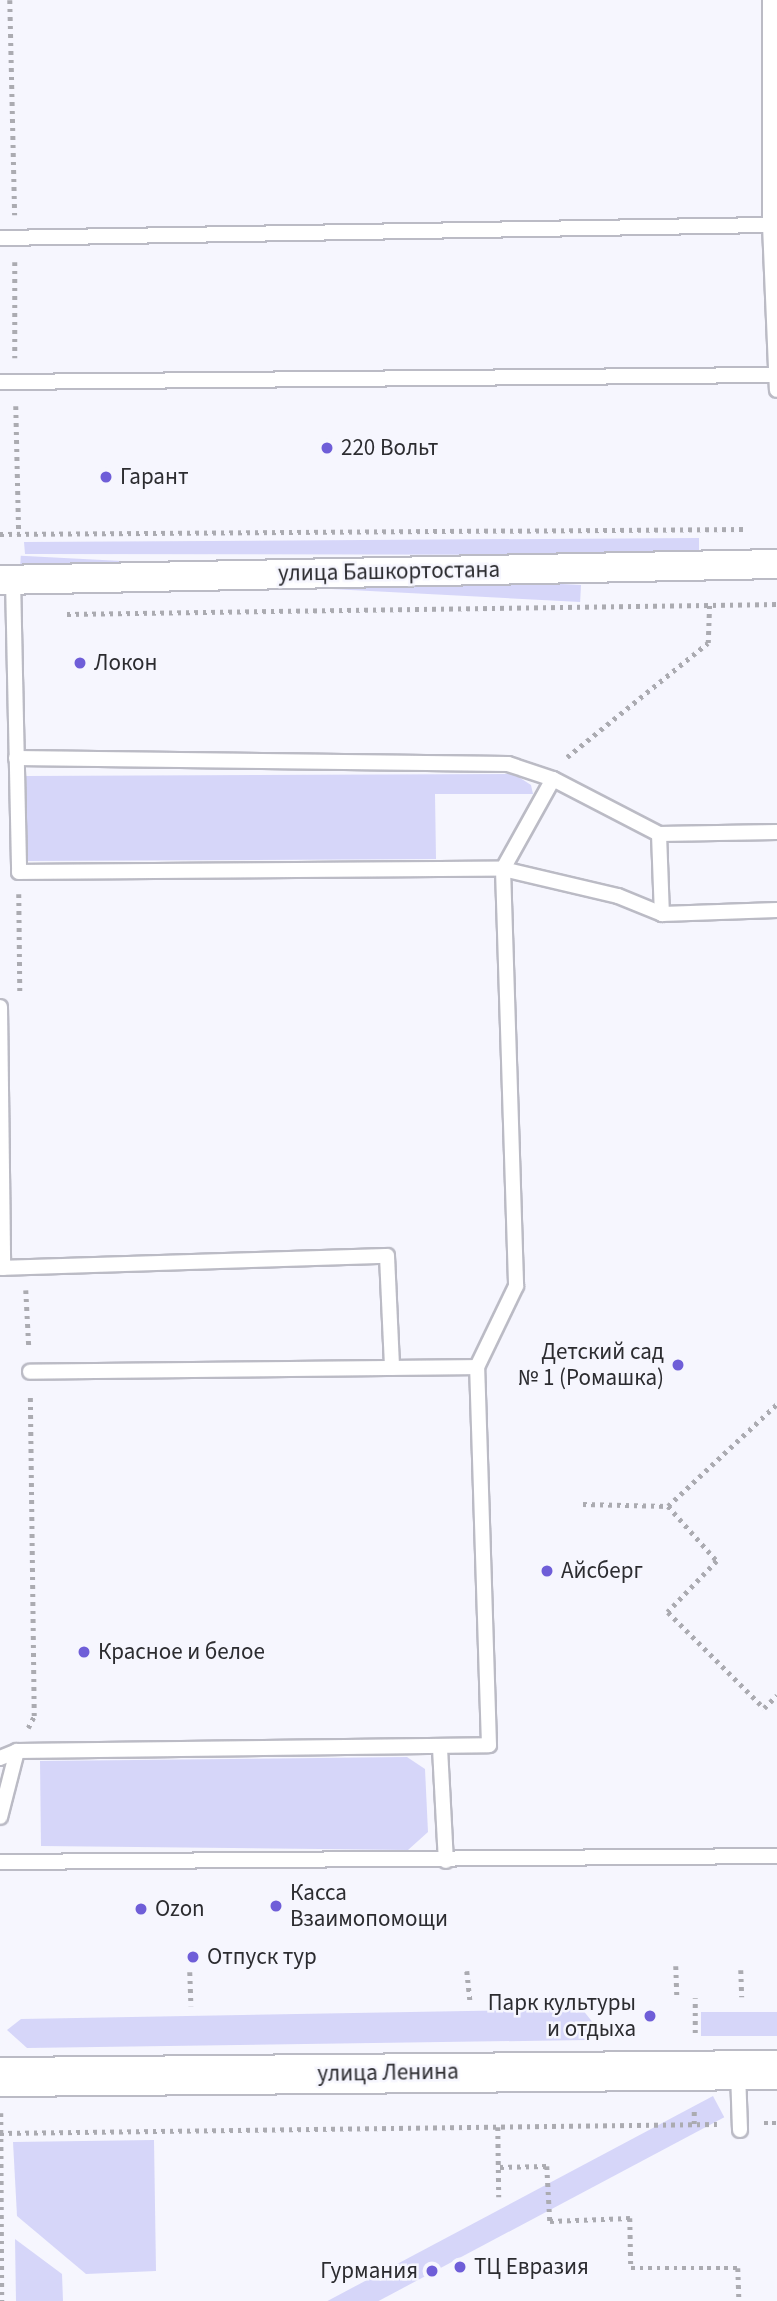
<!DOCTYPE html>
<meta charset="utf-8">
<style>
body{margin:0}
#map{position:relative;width:777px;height:2301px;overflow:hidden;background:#f6f6fe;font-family:"Source Sans 3",sans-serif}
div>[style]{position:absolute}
.green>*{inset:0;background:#d6d6f9;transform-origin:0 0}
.path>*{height:4.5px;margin-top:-2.25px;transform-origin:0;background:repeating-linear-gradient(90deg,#ababb1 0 3.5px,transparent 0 8.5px)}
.roads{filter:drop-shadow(2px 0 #bbbbc5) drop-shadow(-2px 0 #bbbbc5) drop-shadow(0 2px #bbbbc5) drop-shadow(0 -2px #bbbbc5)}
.lane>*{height:14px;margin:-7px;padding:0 7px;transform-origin:7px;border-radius:7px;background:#fff}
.street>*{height:28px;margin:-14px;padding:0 14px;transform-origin:14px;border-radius:14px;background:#fff}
.secondary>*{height:38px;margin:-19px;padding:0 19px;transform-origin:19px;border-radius:19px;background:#fff}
.dots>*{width:19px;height:19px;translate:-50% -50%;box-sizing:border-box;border:4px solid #f6f6fe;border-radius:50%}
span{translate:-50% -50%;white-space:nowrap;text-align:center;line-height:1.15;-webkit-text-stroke:5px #f6f6fe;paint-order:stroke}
.poi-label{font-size:23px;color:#2c2c30}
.left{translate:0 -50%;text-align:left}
.right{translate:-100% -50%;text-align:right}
.street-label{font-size:23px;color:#2c2c30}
</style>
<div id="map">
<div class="green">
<div style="clip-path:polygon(699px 538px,699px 555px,25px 554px,24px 542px)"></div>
<div style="left:581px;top:585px;width:17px;height:561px;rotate:93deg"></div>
<div style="clip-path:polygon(514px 774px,531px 785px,533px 794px,435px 794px,436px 859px,27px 861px,26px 776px)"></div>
<div style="clip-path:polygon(407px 1757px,425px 1769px,428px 1832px,408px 1850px,41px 1846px,40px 1761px)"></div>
<div style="clip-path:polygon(582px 2009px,594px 2024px,587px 2040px,27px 2048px,7px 2030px,21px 2019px)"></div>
<div style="left:777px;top:2012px;width:24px;height:76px;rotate:90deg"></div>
<div style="left:713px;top:2096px;width:24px;height:703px;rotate:62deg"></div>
<div style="clip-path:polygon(154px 2140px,156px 2271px,86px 2274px,17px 2216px,13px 2142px)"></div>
<div style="clip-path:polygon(15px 2239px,62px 2274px,63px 2301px,16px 2301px)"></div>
</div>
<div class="path">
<div style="left:10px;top:0;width:215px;rotate:88.7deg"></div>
<div style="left:15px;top:262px;width:96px;rotate:90deg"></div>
<div style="left:16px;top:406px;width:128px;rotate:88.7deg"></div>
<div style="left:0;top:534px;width:745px;rotate:-0.38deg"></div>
<div style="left:67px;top:614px;width:710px;rotate:-0.81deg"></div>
<div style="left:567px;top:757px;width:181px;rotate:-39deg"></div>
<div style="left:708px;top:643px;width:38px;rotate:-88deg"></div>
<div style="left:19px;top:894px;width:97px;rotate:89.4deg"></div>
<div style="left:26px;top:1290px;width:57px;rotate:87deg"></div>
<div style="left:583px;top:1504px;width:85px;rotate:1.3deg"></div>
<div style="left:668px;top:1506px;width:74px;rotate:48.3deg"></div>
<div style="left:717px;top:1561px;width:71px;rotate:133.9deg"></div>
<div style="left:668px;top:1612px;width:136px;rotate:45deg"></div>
<div style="left:764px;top:1708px;width:18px;rotate:-45deg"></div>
<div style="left:668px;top:1506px;width:149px;rotate:-43.1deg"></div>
<div style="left:28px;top:1728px;width:13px;rotate:-63deg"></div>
<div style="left:34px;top:1716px;width:321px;rotate:-90.7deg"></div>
<div style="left:676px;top:1966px;width:32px;rotate:88deg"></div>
<div style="left:741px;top:1970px;width:27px;rotate:88deg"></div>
<div style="left:467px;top:1971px;width:30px;rotate:84deg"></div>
<div style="left:190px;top:1972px;width:34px;rotate:88deg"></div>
<div style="left:695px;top:2033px;width:35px;rotate:-90deg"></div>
<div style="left:1px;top:2113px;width:188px;rotate:89.7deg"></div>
<div style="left:764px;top:2123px;width:13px"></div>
<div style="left:694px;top:2124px;width:17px;rotate:-90deg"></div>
<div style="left:498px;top:2127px;width:70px;rotate:89.2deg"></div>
<div style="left:0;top:2133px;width:717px;rotate:-0.72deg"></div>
<div style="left:500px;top:2167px;width:47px;rotate:-1.2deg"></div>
<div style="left:547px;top:2166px;width:55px;rotate:86.9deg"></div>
<div style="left:550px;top:2221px;width:80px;rotate:-2.1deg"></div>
<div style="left:630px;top:2218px;width:50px;rotate:88.9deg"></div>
<div style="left:631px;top:2268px;width:107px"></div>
<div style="left:738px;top:2268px;width:33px;rotate:88deg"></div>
</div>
<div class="roads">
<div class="lane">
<div style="left:770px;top:0;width:225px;rotate:90deg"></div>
<div style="left:770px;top:225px;width:165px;rotate:87.6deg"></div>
<div style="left:0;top:238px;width:770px;rotate:-0.97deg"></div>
<div style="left:0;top:382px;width:777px;rotate:-0.52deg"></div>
<div style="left:13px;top:579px;width:293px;rotate:88.8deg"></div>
<div style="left:19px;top:872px;width:484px;rotate:-0.4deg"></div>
<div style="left:503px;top:869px;width:118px;rotate:13.2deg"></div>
<div style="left:618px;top:896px;width:48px;rotate:22.2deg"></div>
<div style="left:16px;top:758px;width:492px;rotate:0.7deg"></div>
<div style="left:508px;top:764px;width:47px;rotate:18.4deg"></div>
<div style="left:553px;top:779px;width:103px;rotate:119.1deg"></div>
<div style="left:503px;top:869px;width:417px;rotate:88.2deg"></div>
<div style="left:516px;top:1286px;width:90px;rotate:115.7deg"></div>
<div style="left:553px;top:779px;width:119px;rotate:27.4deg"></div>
<div style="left:659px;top:834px;width:118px;rotate:-1deg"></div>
<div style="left:659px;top:834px;width:80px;rotate:87.9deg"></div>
<div style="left:662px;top:914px;width:115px;rotate:-2deg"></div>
<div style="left:0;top:1007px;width:261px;rotate:89.3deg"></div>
<div style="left:0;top:1268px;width:387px;rotate:-1.8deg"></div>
<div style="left:387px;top:1256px;width:112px;rotate:87.4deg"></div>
<div style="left:440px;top:1748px;width:113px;rotate:87deg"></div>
<div style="left:17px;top:1751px;width:472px;rotate:-0.7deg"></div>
<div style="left:489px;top:1745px;width:378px;rotate:-91.8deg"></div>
<div style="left:477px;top:1367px;width:447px;rotate:179.4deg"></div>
<div style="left:0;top:1758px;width:18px;rotate:-22deg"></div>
<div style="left:17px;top:1751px;width:68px;rotate:104.4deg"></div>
<div style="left:0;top:1862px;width:777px;rotate:-0.44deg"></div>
<div style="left:738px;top:2072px;width:58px;rotate:88deg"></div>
</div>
<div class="street">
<div style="left:0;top:580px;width:777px;rotate:-1.18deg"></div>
</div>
<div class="secondary">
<div style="left:0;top:2077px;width:777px;rotate:-0.52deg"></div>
</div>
</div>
<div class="dots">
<div style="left:327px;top:448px;background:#6f5ed8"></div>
<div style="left:106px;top:477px;background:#6f5ed8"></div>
<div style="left:80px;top:663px;background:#6f5ed8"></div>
<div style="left:678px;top:1365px;background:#6f5ed8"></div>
<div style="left:547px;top:1571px;background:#6f5ed8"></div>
<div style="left:84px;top:1652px;background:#6f5ed8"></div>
<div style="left:276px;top:1906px;background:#6f5ed8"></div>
<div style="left:141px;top:1909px;background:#6f5ed8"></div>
<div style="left:193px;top:1957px;background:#6f5ed8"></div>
<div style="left:650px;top:2016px;background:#6f5ed8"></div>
<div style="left:460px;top:2267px;background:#6f5ed8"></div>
<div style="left:432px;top:2271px;background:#6f5ed8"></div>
</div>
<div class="poi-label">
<span class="left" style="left:341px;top:448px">220 Вольт</span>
<span class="left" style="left:120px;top:477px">Гарант</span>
<span class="left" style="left:94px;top:663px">Локон</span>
<span class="right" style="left:664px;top:1365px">Детский сад<br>№ 1 (Ромашка)</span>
<span class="left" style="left:561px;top:1571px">Айсберг</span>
<span class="left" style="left:98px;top:1652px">Красное и белое</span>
<span class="left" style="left:290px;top:1906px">Касса<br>Взаимопомощи</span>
<span class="left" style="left:155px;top:1909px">Ozon</span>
<span class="left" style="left:207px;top:1957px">Отпуск тур</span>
<span class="right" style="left:636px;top:2016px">Парк культуры<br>и отдыха</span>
<span class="left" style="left:474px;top:2267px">ТЦ Евразия</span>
<span class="right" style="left:418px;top:2271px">Гурмания</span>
</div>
<div class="street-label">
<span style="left:389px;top:572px;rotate:-1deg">улица Башкортостана</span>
<span style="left:388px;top:2073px;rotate:-1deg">улица Ленина</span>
</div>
</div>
